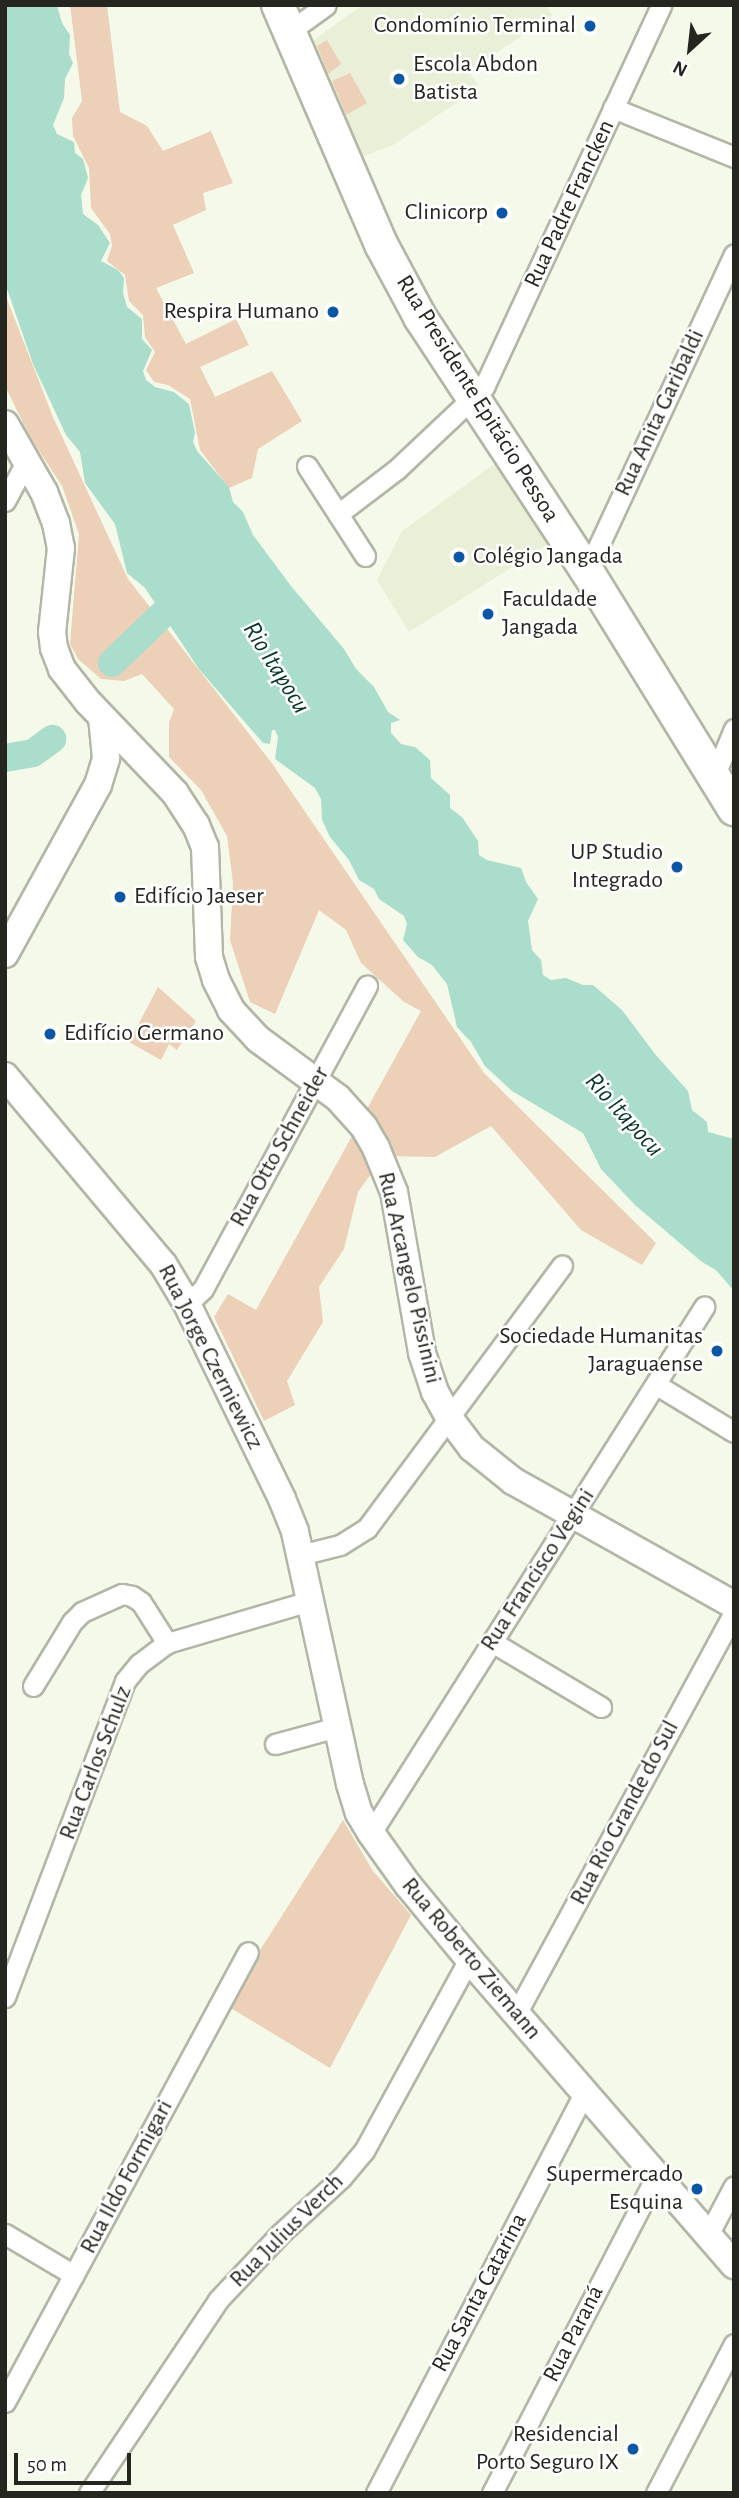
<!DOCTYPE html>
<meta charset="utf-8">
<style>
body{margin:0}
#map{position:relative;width:739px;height:2498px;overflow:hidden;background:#f5f9e9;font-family:"Alegreya Sans",sans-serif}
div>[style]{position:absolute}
.built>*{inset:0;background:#eaf0d7}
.green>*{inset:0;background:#ecd0b8}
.water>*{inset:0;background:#adc}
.river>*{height:28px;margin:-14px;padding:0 14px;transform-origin:14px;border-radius:14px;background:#adc}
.roads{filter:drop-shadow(2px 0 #b2b6a6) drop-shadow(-2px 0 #b2b6a6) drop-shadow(0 2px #b2b6a6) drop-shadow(0 -2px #b2b6a6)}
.minor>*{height:19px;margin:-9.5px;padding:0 9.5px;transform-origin:9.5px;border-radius:9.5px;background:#fff}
.secondary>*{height:26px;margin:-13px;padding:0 13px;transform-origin:13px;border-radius:13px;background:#fff}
.trunk>*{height:32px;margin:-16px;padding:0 16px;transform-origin:16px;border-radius:16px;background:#fff}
.dots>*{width:19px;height:19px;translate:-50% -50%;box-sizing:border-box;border:4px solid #fff;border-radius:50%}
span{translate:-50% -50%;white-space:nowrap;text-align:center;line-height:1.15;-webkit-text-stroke:5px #fff;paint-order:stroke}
.poi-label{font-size:24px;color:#252620}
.right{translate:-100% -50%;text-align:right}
.left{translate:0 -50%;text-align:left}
.street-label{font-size:24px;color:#252620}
.water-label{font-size:26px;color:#08372b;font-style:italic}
.frame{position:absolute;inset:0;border:7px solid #252620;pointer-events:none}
.north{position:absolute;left:655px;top:14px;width:70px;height:70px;-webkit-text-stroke:5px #fff;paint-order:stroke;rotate:207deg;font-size:19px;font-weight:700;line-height:28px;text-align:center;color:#252620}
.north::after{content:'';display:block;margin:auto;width:24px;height:32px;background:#252620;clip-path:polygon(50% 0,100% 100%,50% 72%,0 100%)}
.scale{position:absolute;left:14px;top:2453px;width:117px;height:32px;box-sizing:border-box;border:4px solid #252620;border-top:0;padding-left:9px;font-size:21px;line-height:24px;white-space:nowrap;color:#252620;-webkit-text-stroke:5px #fff;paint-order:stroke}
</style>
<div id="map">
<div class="built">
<div style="clip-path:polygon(363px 5px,546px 5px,552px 15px,469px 72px,478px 85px,461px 100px,393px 145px,360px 158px,309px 43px)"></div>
<div style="clip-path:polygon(500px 460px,550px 543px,409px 632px,377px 580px,402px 531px)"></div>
</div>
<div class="green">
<div style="clip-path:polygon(70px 5px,107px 5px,120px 112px,147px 126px,163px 151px,211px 131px,233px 183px,203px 193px,206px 210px,173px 225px,194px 273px,156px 288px,186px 344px,236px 319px,249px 345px,200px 367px,215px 397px,272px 371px,302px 421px,258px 449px,252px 478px,229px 488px,200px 450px,190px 399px,168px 385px,154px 382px,146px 370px,155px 352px,145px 337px,143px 315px,129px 301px,125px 275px,107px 261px,112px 246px,110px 234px,91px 208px,89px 168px,73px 136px,72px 118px,82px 101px)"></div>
<div style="clip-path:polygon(327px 40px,341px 64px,328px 74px,317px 46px)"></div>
<div style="clip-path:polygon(350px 73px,367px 103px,346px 115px,332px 81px)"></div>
<div style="clip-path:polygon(5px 294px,53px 417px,128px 579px,271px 762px,484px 1073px,656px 1243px,642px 1265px,581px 1230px,491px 1126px,435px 1157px,384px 1156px,358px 1192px,344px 1249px,319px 1287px,323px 1322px,287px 1381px,295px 1405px,264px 1421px,214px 1317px,228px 1294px,256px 1310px,421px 1011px,404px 1002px,361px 963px,346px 930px,319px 910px,275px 1014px,250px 1002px,230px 940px,233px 883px,227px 836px,201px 790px,169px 757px,169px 723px,174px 709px,142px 674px,124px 681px,101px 679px,78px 659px,70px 644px,79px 534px,62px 486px,30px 437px,5px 386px)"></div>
<div style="clip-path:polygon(158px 987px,196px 1021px,177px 1050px,169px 1044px,161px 1060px,129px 1042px)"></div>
<div style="clip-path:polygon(343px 1820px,373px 1871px,411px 1915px,330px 2068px,229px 2007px,262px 1947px)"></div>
</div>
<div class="water">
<div style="clip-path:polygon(5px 5px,57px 5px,62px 23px,70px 35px,69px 54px,73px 63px,65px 79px,64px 98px,53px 125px,57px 134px,74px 142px,75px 153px,83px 159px,88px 178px,81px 195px,83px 214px,98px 225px,110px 243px,101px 261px,118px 270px,124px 278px,123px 293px,127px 307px,142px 319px,142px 339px,152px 350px,143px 371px,146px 380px,155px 387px,174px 392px,189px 404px,195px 433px,193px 442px,197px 451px,229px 487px,233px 502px,243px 512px,253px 535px,291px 586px,344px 649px,356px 669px,374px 687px,388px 712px,400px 720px,391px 723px,391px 733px,401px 744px,415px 747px,430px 760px,431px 778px,450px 795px,450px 808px,462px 817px,478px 841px,479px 855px,487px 860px,521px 868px,526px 882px,538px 899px,528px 921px,532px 950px,541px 960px,543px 975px,551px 980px,566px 978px,583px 985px,593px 985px,622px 1010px,655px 1054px,688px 1091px,692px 1110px,707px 1122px,708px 1132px,734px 1139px,734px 1291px,716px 1270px,702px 1262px,635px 1205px,601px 1169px,583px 1133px,512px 1091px,485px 1066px,471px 1042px,457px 1027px,447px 984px,432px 965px,418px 957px,403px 940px,407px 924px,404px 916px,379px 899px,374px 889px,359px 880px,349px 860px,330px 837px,322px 820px,321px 799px,315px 788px,275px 759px,278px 737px,275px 730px,272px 730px,270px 744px,263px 743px,199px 669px,145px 588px,127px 573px,115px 524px,85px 483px,80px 452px,66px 435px,33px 364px,5px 283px)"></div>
</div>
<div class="river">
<div style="left:112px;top:663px;width:71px;rotate:-43.9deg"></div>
<div style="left:5px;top:758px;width:28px;rotate:-10deg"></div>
<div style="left:33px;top:753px;width:24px;rotate:-36deg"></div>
</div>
<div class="roads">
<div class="minor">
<div style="left:290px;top:31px;width:44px;rotate:-35.8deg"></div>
<div style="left:613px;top:108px;width:131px;rotate:22deg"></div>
<div style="left:307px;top:466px;width:107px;rotate:57.2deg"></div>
<div style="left:5px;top:501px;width:44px;rotate:-61.7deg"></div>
<div style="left:338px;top:514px;width:74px;rotate:-37.3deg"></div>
<div style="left:397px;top:469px;width:120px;rotate:-43.3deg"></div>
<div style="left:484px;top:387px;width:421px;rotate:-65.1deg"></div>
<div style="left:587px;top:571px;width:349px;rotate:-65.1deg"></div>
<div style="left:714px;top:777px;width:52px;rotate:-67.4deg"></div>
<div style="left:187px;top:1304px;width:22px;rotate:-43deg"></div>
<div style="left:203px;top:1289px;width:345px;rotate:-61.6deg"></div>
<div style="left:657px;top:1385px;width:90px;rotate:31.4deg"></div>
<div style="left:300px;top:1555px;width:41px;rotate:-14deg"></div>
<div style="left:340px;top:1545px;width:32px;rotate:-32deg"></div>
<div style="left:367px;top:1528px;width:327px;rotate:-53.4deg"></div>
<div style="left:492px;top:1642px;width:127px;rotate:30.8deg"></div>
<div style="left:33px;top:1686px;width:75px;rotate:-58.6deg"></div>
<div style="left:72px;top:1622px;width:14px;rotate:-45deg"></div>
<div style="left:82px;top:1612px;width:44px;rotate:-24.2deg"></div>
<div style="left:122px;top:1594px;width:10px;rotate:11deg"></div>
<div style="left:132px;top:1596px;width:11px;rotate:34deg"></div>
<div style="left:141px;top:1602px;width:49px;rotate:57.6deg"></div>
<div style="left:275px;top:1744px;width:64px;rotate:-15.3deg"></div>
<div style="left:371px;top:1833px;width:623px;rotate:-57.66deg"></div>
<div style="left:5px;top:1997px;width:338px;rotate:-69.2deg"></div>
<div style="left:125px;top:1681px;width:22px;rotate:-51deg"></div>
<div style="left:139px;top:1664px;width:35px;rotate:-37deg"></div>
<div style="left:167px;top:1643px;width:149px;rotate:-16.4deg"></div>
<div style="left:516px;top:2014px;width:457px;rotate:-61.5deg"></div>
<div style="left:5px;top:2234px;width:80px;rotate:30.7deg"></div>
<div style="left:708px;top:2235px;width:55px;rotate:-62deg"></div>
<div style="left:5px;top:2402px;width:511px;rotate:-61.63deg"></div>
<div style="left:89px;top:2493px;width:232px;rotate:-56.2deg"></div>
<div style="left:218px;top:2300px;width:91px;rotate:-46.8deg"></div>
<div style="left:280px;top:2234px;width:84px;rotate:-42.6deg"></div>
<div style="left:342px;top:2177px;width:34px;rotate:-50deg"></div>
<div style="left:364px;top:2151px;width:219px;rotate:-61.3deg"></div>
<div style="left:376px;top:2493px;width:450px;rotate:-62.5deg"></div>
<div style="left:492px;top:2493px;width:357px;rotate:-62.6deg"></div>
<div style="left:656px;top:2493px;width:168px;rotate:-62.4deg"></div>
</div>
<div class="secondary">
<div style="left:5px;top:424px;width:78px;rotate:60.2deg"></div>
<div style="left:44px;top:492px;width:33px;rotate:69deg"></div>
<div style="left:56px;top:523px;width:25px;rotate:79deg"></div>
<div style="left:61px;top:548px;width:84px;rotate:96.1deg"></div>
<div style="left:52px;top:632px;width:16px;rotate:83deg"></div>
<div style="left:54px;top:648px;width:22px;rotate:69deg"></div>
<div style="left:62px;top:669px;width:42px;rotate:51.8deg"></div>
<div style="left:88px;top:702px;width:126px;rotate:46.3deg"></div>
<div style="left:175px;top:793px;width:38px;rotate:57deg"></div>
<div style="left:196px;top:825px;width:24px;rotate:68deg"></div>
<div style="left:205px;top:847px;width:110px;rotate:87.9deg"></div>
<div style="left:209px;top:957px;width:24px;rotate:73deg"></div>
<div style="left:216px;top:980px;width:34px;rotate:63deg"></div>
<div style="left:231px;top:1010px;width:40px;rotate:47deg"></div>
<div style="left:258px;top:1039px;width:99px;rotate:36.4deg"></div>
<div style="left:338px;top:1098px;width:39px;rotate:48deg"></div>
<div style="left:364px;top:1127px;width:24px;rotate:60deg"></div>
<div style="left:376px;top:1148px;width:48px;rotate:67.8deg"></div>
<div style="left:394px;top:1192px;width:163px;rotate:80.1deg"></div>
<div style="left:422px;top:1353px;width:41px;rotate:71.6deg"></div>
<div style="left:435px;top:1392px;width:31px;rotate:61deg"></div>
<div style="left:450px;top:1419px;width:36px;rotate:53deg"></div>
<div style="left:472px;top:1448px;width:53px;rotate:38.8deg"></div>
<div style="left:513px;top:1481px;width:253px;rotate:29.3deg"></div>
<div style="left:5px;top:954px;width:193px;rotate:-61.2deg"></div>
<div style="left:98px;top:785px;width:28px;rotate:-73deg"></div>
<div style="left:106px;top:758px;width:41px;rotate:-95.6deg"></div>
<div style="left:5px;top:1076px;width:246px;rotate:50deg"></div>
<div style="left:163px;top:1264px;width:47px;rotate:59deg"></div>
<div style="left:187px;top:1304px;width:217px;rotate:64deg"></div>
<div style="left:282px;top:1499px;width:35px;rotate:68deg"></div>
<div style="left:295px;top:1532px;width:258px;rotate:77.7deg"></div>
<div style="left:350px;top:1784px;width:30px;rotate:73deg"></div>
<div style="left:359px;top:1813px;width:23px;rotate:59deg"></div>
<div style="left:371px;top:1833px;width:64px;rotate:54.6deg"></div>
<div style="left:408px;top:1885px;width:96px;rotate:50.5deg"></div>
<div style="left:469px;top:1959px;width:405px;rotate:49.1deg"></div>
</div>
<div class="trunk">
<div style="left:278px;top:5px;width:262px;rotate:66.7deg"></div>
<div style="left:382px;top:246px;width:81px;rotate:61.8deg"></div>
<div style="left:420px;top:317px;width:304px;rotate:56.7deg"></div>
<div style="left:587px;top:571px;width:280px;rotate:58.3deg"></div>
</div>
</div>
<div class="dots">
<div style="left:590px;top:26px;background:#0c56a6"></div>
<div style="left:399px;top:79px;background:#0c56a6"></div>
<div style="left:502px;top:213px;background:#0c56a6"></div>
<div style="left:333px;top:312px;background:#0c56a6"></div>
<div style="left:459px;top:557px;background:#0c56a6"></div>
<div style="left:488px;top:614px;background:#0c56a6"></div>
<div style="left:677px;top:867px;background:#0c56a6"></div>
<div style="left:120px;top:897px;background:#0c56a6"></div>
<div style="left:50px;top:1034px;background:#0c56a6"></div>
<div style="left:717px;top:1351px;background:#0c56a6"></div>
<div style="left:697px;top:2189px;background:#0c56a6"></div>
<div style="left:633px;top:2449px;background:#0c56a6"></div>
</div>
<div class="poi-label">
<span class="right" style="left:576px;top:26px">Condomínio Terminal</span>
<span class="left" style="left:413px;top:79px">Escola Abdon<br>Batista</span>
<span class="right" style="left:488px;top:213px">Clinicorp</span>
<span class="right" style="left:319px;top:312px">Respira Humano</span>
<span class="left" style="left:473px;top:557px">Colégio Jangada</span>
<span class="left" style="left:502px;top:614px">Faculdade<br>Jangada</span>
<span class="right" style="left:663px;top:867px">UP Studio<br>Integrado</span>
<span class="left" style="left:134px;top:897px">Edifício Jaeser</span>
<span class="left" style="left:64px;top:1034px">Edifício Germano</span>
<span class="right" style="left:703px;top:1351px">Sociedade Humanitas<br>Jaraguaense</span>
<span class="right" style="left:683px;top:2189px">Supermercado<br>Esquina</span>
<span class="right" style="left:619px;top:2449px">Residencial<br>Porto Seguro IX</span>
</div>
<div class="street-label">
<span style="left:570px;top:204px;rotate:-65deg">Rua Padre Francken</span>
<span style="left:477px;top:399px;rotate:58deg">Rua Presidente Epitácio Pessoa</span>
<span style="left:660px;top:413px;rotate:-65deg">Rua Anita Garibaldi</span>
<span style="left:280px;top:1147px;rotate:-61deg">Rua Otto Schneider</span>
<span style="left:409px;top:1278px;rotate:77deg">Rua Arcangelo Pissinini</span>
<span style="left:210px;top:1357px;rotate:63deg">Rua Jorge Czerniewicz</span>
<span style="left:538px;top:1570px;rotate:-57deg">Rua Francisco Vegini</span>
<span style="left:96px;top:1763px;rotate:-69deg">Rua Carlos Schulz</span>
<span style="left:625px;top:1813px;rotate:-62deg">Rua Rio Grande do Sul</span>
<span style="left:471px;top:1959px;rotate:50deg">Rua Roberto Ziemann</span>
<span style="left:127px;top:2177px;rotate:-62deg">Rua Ildo Formigari</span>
<span style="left:287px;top:2231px;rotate:-45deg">Rua Julius Verch</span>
<span style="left:480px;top:2293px;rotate:-62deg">Rua Santa Catarina</span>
<span style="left:574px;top:2334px;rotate:-63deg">Rua Paraná</span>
</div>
<div class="water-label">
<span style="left:276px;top:668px;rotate:58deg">Rio Itapocu</span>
<span style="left:624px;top:1115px;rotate:48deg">Rio Itapocu</span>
</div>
<div class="frame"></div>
<div class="north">N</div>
<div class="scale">50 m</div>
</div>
